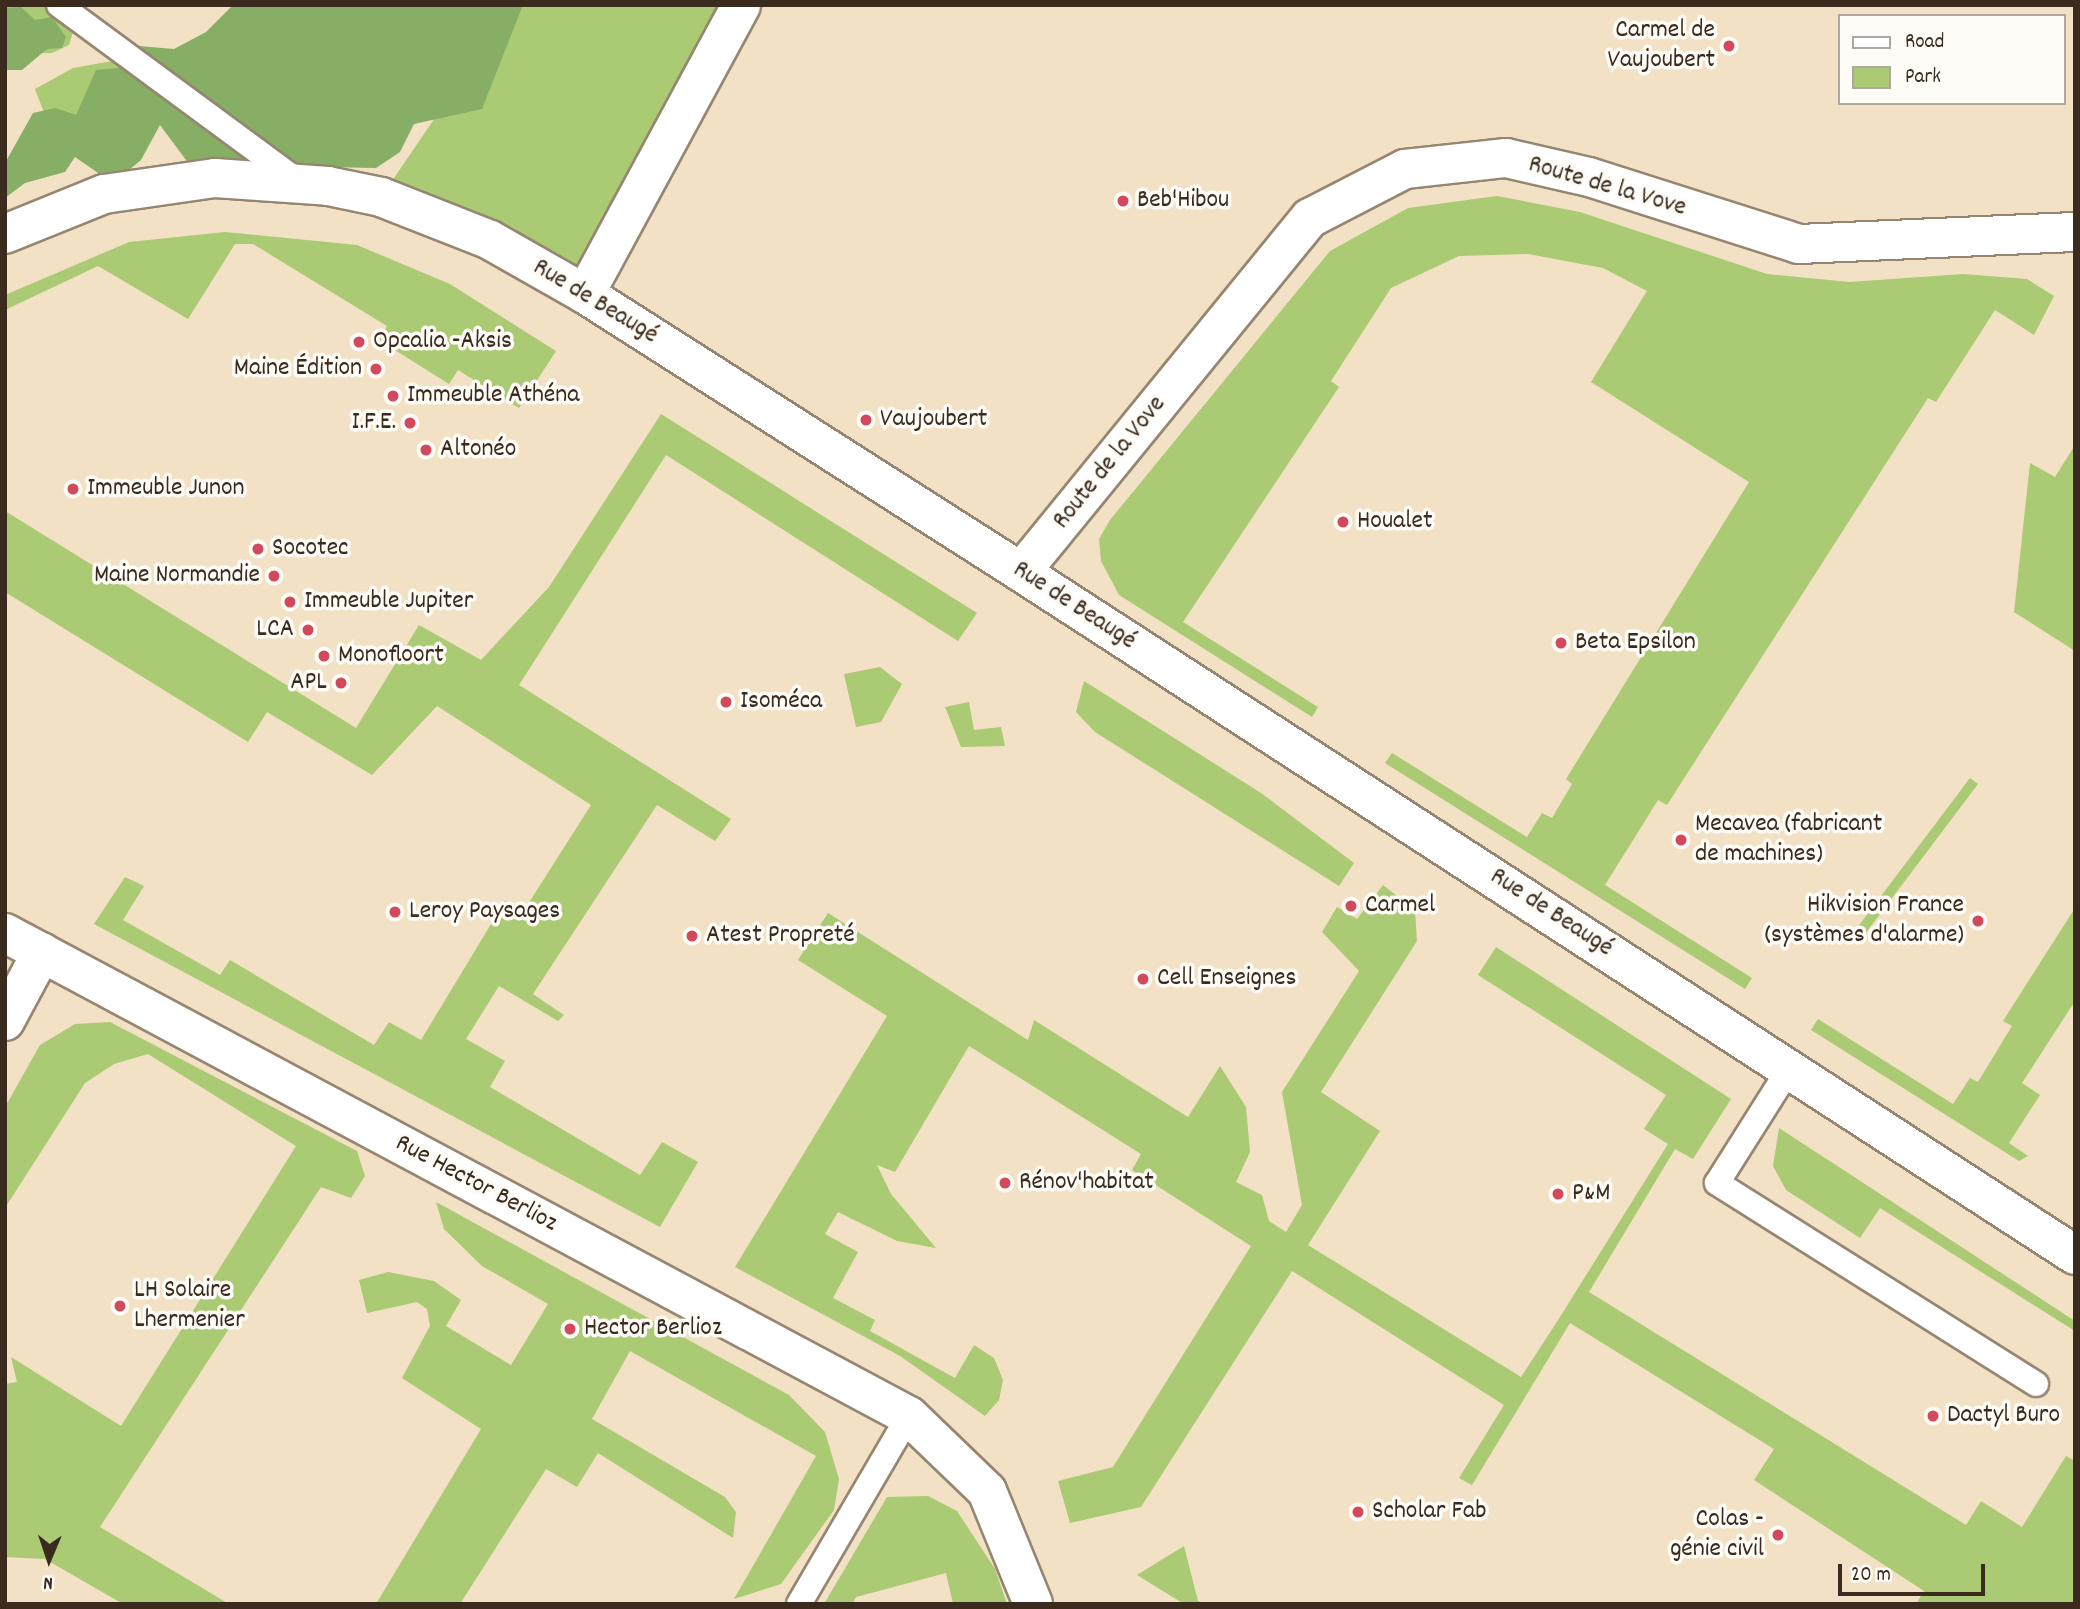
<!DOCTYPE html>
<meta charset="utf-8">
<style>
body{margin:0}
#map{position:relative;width:2080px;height:1609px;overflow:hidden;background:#f2e1c4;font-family:Dekko,sans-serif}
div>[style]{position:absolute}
.green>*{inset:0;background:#aaca73;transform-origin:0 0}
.forest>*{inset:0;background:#87ae65}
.roads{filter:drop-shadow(2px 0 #968671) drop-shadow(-2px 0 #968671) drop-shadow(0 2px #968671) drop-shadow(0 -2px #968671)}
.lane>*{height:24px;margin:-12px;padding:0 12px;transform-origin:12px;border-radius:12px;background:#fff}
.street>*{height:38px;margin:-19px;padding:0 19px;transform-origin:19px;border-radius:19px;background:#fff}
.secondary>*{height:38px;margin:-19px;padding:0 19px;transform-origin:19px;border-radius:19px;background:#fff}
.dots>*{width:19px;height:19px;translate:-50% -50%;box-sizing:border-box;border:4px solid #fdfcf7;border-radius:50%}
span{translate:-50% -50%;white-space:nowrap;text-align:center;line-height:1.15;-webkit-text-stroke:7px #fdfcf7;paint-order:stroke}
.poi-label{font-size:26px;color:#3b2a1e}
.right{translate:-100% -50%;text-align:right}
.left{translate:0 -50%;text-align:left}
.street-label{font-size:26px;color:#3b2a1e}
.frame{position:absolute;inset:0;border:7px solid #3b2a1e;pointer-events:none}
.legend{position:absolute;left:1838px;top:14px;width:228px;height:91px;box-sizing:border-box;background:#fdfcf7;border:2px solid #afa8a0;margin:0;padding:9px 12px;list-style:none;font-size:21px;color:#3b2a1e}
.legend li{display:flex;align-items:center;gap:14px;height:35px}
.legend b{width:35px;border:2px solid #afa8a0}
.north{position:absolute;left:14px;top:1525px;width:70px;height:70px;-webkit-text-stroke:5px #fdfcf7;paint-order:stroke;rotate:182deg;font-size:19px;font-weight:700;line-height:28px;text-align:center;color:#3b2a1e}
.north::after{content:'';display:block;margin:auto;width:24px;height:32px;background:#3b2a1e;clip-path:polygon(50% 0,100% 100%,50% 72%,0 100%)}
.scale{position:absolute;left:1838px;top:1564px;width:147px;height:32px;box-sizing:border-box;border:4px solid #3b2a1e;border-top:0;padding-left:9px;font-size:21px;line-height:24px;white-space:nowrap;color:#3b2a1e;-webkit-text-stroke:5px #fdfcf7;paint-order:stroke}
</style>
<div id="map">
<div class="green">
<div style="clip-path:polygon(5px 5px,48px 5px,73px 32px,69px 45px,52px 53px,5px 53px)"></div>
<div style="clip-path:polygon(512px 5px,741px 5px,585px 294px,381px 197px)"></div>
<div style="clip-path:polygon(118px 60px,132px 76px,62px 160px,35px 89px,73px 68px)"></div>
<div style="clip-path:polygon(1497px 196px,1580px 212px,1767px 274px,1849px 282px,1963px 274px,2027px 279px,2054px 296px,2034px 335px,1995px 310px,1936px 402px,1928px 398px,1667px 805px,1658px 800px,1605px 885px,1752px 978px,1745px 989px,1385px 763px,1392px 753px,1527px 837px,1542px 813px,1552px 818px,1572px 784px,1566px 779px,1749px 482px,1591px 382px,1647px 291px,1603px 268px,1528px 254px,1459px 256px,1391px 288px,1331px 381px,1339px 387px,1183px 622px,1318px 707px,1312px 717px,1119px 595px,1101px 561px,1099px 539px,1110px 520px,1330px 251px,1408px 208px)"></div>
<div style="clip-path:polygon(225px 232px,357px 245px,450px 284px,556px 351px,519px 408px,458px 370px,449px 384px,379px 340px,387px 326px,253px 244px,235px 244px,188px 319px,98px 266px,5px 310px,5px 295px,129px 242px)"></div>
<div style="clip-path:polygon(661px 414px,977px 613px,958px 641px,666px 455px,519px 685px,731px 819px,715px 841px,657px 805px,533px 994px,564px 1015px,558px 1021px,499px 986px,466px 1039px,505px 1061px,490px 1087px,640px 1175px,662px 1142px,698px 1162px,660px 1227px,94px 924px,125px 877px,144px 886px,123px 920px,220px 975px,230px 960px,374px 1045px,389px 1022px,421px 1040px,505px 901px,523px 912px,591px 805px,437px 706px,372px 775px,267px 712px,248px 742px,5px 592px,5px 511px,356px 728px,419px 625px,481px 660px,549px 587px)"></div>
<div style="clip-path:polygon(2075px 445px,2075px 651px,2014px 612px,2030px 463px,2055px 477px)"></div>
<div style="clip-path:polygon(880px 667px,902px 684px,881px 722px,856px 727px,844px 674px)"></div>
<div style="clip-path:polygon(1084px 681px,1261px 793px,1354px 863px,1339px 886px,1095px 732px,1076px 712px)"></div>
<div style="clip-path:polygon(969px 702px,974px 730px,1001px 727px,1005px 746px,961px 747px,945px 707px)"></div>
<div style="left:1970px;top:778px;width:10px;height:186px;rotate:37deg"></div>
<div style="clip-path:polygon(1383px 885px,1415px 910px,1417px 941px,1321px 1092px,1380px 1131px,1308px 1245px,1521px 1377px,1560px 1317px,1668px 1144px,1644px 1129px,1666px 1095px,1478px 975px,1496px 947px,1731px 1099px,1693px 1159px,1675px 1149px,1589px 1292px,1966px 1525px,1981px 1501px,2022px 1527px,2066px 1456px,2075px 1461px,2075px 1604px,1916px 1604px,1924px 1591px,1754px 1480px,1774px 1449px,1570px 1323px,1472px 1485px,1459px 1478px,1504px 1405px,1292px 1271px,1141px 1507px,1070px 1523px,1058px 1481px,1113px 1467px,1251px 1246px,1132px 1170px,1141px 1154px,969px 1046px,895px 1172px,877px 1165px,891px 1194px,936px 1248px,897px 1241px,838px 1212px,825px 1234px,858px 1252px,833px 1298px,875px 1320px,870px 1331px,955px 1378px,974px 1345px,994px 1358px,1003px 1380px,999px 1400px,985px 1416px,900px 1356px,735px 1267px,887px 1016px,798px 960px,828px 913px,1028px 1040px,1034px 1020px,1188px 1117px,1220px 1066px,1246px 1107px,1250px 1152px,1236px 1182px,1262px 1195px,1269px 1221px,1286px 1232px,1302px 1205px,1282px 1092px,1359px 971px,1322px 932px,1337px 907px,1357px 919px)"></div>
<div style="clip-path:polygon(2075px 908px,2075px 1001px,2022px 1083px,2040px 1095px,2009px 1143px,2028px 1156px,2019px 1161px,1811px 1030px,1818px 1019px,1953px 1104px,1970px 1078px,1978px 1082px,2012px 1026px,2003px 1021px)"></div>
<div style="clip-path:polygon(110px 1022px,357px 1151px,365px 1176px,351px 1198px,321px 1187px,100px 1527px,229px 1604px,123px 1604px,45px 1559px,5px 1557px,5px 1384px,17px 1382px,11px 1357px,121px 1426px,296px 1146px,148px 1054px,114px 1064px,85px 1083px,5px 1208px,5px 1107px,40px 1045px,75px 1024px)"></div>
<div style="clip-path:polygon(1779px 1128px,2075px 1321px,2075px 1331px,1880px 1208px,1860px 1238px,1786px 1190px,1773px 1166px)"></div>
<div style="clip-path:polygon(436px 1202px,789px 1395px,825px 1432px,839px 1479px,834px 1510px,781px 1584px,734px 1599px,816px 1456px,630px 1351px,592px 1419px,725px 1497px,736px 1512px,733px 1538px,598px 1453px,577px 1487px,546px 1469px,460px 1604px,376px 1604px,481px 1429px,402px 1378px,430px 1326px,427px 1309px,417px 1302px,367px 1313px,359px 1280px,388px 1272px,434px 1281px,461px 1300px,446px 1326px,511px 1365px,548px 1304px,482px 1266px,444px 1229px)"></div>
<div style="clip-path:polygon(928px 1496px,957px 1511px,995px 1569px,1007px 1604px,953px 1604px,946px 1573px,856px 1597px,852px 1604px,824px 1604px,887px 1497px)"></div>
<div style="clip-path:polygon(1184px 1546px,1198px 1601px,1203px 1604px,1184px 1604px,1137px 1575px)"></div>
</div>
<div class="forest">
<div style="clip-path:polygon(233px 5px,523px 5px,482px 109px,414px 124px,400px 152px,376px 168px,189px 164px,160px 125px,141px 160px,124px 174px,101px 175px,75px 157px,65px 172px,25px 183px,5px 198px,5px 163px,33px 113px,55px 108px,76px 115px,96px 70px,118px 68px,139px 46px,174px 49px,206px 32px)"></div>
<div style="clip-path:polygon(21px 7px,35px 20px,52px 17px,66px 37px,62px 48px,47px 49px,22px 70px,5px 70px,5px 8px)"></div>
</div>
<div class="roads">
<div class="lane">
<div style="left:59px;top:5px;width:300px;rotate:36.4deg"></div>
<div style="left:1791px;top:1066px;width:138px;rotate:122.3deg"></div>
<div style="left:1717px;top:1183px;width:377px;rotate:32.2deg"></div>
<div style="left:799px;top:1604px;width:218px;rotate:-59.7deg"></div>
</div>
<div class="street">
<div style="left:585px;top:294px;width:328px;rotate:-61.6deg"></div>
<div style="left:1021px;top:572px;width:457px;rotate:-50.8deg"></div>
<div style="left:1310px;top:218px;width:107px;rotate:-27.3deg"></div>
<div style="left:1405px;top:169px;width:102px;rotate:-6.2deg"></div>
<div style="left:1506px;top:158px;width:85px;rotate:12.9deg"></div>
<div style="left:1589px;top:177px;width:220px;rotate:17.7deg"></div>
<div style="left:1799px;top:244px;width:276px;rotate:-2.5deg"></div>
<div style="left:5px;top:933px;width:1025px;rotate:28.12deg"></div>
<div style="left:909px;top:1416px;width:108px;rotate:43.9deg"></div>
<div style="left:987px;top:1491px;width:122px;rotate:67.8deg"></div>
<div style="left:5px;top:1021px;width:78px;rotate:-61.8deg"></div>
</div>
<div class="secondary">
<div style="left:5px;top:234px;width:107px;rotate:-22deg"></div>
<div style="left:104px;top:194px;width:112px;rotate:-8.2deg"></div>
<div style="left:215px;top:178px;width:113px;rotate:4deg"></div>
<div style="left:328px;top:186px;width:54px;rotate:11.7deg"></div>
<div style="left:381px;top:197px;width:117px;rotate:21.5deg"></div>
<div style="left:490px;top:240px;width:109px;rotate:29.6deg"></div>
<div style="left:585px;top:294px;width:517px;rotate:32.52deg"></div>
<div style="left:1021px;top:572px;width:1256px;rotate:32.94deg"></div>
</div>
</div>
<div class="dots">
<div style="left:1729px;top:46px;background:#d1495b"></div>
<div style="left:1123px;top:201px;background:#d1495b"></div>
<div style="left:359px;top:342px;background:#d1495b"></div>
<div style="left:376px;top:369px;background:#d1495b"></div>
<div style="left:393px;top:396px;background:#d1495b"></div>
<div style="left:866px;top:420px;background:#d1495b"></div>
<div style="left:410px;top:423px;background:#d1495b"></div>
<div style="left:426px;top:450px;background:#d1495b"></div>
<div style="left:73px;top:489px;background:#d1495b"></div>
<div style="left:1343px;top:522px;background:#d1495b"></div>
<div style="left:258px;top:549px;background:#d1495b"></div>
<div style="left:274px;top:576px;background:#d1495b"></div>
<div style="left:290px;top:602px;background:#d1495b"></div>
<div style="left:308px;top:630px;background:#d1495b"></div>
<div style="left:1561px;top:643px;background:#d1495b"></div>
<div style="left:324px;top:656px;background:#d1495b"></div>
<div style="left:341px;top:683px;background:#d1495b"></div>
<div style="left:726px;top:702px;background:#d1495b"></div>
<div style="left:1681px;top:840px;background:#d1495b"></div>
<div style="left:1351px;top:906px;background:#d1495b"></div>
<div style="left:395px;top:912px;background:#d1495b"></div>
<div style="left:1978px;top:921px;background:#d1495b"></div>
<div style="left:692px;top:936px;background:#d1495b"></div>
<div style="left:1143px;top:979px;background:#d1495b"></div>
<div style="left:1005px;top:1183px;background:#d1495b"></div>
<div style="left:1558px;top:1194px;background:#d1495b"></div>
<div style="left:120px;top:1306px;background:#d1495b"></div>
<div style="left:570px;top:1329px;background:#d1495b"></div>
<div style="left:1933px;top:1416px;background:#d1495b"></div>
<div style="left:1358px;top:1512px;background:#d1495b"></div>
<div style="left:1778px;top:1535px;background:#d1495b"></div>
</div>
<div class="poi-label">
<span class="right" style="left:1715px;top:46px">Carmel de<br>Vaujoubert</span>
<span class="left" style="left:1137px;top:201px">Beb'Hibou</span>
<span class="left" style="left:373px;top:342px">Opcalia -Aksis</span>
<span class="right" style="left:362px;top:369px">Maine Édition</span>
<span class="left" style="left:407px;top:396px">Immeuble Athéna</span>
<span class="left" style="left:880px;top:420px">Vaujoubert</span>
<span class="right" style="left:396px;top:423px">I.F.E.</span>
<span class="left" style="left:440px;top:450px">Altonéo</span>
<span class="left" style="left:87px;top:489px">Immeuble Junon</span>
<span class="left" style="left:1357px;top:522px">Houalet</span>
<span class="left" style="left:272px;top:549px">Socotec</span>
<span class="right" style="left:260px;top:576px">Maine Normandie</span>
<span class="left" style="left:304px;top:602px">Immeuble Jupiter</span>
<span class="right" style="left:294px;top:630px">LCA</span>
<span class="left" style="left:1575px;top:643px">Beta Epsilon</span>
<span class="left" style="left:338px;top:656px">Monofloort</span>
<span class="right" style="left:327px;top:683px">APL</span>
<span class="left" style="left:740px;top:702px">Isoméca</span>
<span class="left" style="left:1695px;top:840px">Mecavea (fabricant<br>de machines)</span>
<span class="left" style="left:1365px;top:906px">Carmel</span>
<span class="right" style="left:1964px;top:921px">Hikvision France<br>(systèmes d'alarme)</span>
<span class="left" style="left:409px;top:912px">Leroy Paysages</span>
<span class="left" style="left:706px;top:936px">Atest Propreté</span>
<span class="left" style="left:1157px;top:979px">Cell Enseignes</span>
<span class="left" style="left:1019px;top:1183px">Rénov'habitat</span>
<span class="left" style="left:1572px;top:1194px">P&amp;M</span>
<span class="left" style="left:134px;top:1306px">LH Solaire<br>Lhermenier</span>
<span class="left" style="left:584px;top:1329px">Hector Berlioz</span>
<span class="left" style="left:1947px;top:1416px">Dactyl Buro</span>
<span class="left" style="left:1372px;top:1512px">Scholar Fab</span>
<span class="right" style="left:1764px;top:1535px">Colas -<br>génie civil</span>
</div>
<div class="street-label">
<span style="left:1607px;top:187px;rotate:16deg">Route de la Vove</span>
<span style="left:595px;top:302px;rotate:31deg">Rue de Beaugé</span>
<span style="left:1110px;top:463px;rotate:-51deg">Route de la Vove</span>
<span style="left:1074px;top:606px;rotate:33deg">Rue de Beaugé</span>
<span style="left:1551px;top:913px;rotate:33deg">Rue de Beaugé</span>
<span style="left:476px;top:1184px;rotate:28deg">Rue Hector Berlioz</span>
</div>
<div class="frame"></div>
<ul class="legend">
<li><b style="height:9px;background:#fff"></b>Road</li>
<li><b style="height:19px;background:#aaca73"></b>Park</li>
</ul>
<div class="north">N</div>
<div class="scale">20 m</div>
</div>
